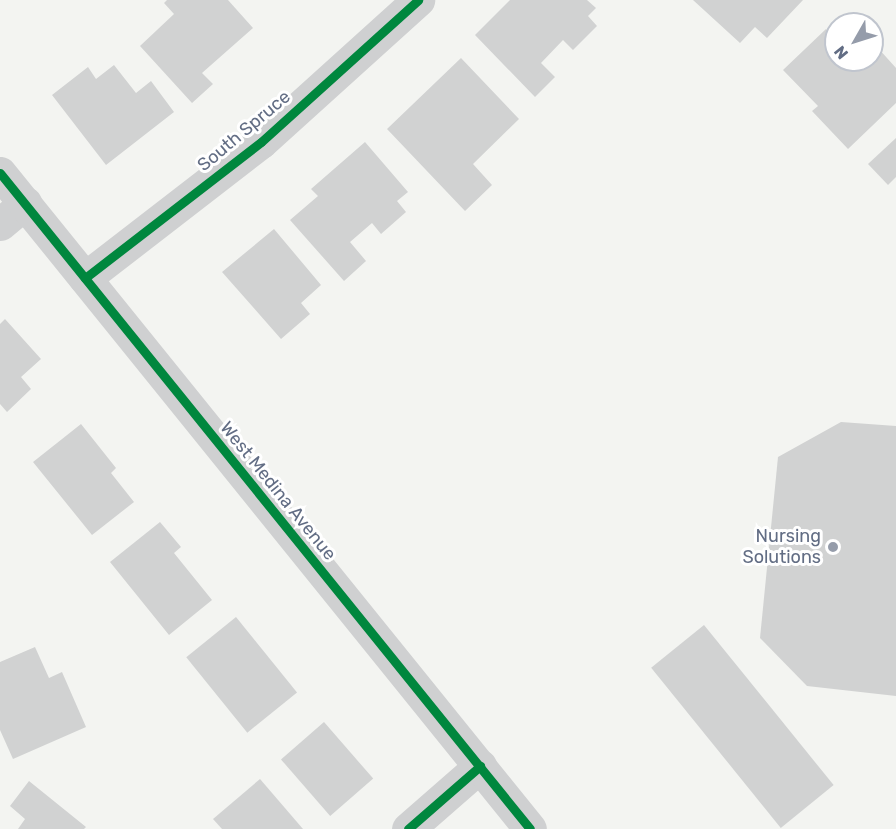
<!DOCTYPE html>
<style>
body{margin:0}
#map{position:relative;width:896px;height:829px;overflow:hidden;background:#f3f4f1;font-family:Rubik,sans-serif}
div>[style]{position:absolute}
.building>*{inset:0;background:#d1d2d2;transform-origin:0 0}
.minor>*{height:33px;margin:-16.5px;padding:0 16.5px;transform-origin:16.5px;border-radius:16.5px;background:#cfd0d1}
.tertiary>*{height:33px;margin:-16.5px;padding:0 16.5px;transform-origin:16.5px;border-radius:16.5px;background:#cfd0d1}
.cycleway>*{height:9px;margin:-4.5px;padding:0 4.5px;transform-origin:4.5px;border-radius:4.5px;background:#00873e}
.dots>*{width:16px;height:16px;translate:-50% -50%;box-sizing:border-box;border:3px solid #fff;border-radius:50%}
span{translate:-50% -50%;white-space:nowrap;text-align:center;line-height:1.15;-webkit-text-stroke:6px #fff;paint-order:stroke}
.street-label{font-size:18px;color:#626d84}
.poi-label{font-size:18px;color:#626d84}
.right{translate:-100% -50%;text-align:right}
.north{position:absolute;left:824px;top:12px;width:60px;height:60px;box-sizing:border-box;background:#fff;border:2px solid #c0c5ce;border-radius:50%;rotate:231deg;font-size:16px;font-weight:700;line-height:24px;text-align:center;color:#626d84}
.north::after{content:'';display:block;margin:auto;width:21px;height:27px;background:#959caa;clip-path:polygon(50% 0,100% 100%,50% 72%,0 100%)}
</style>
<div id="map">
<div class="building">
<div style="clip-path:polygon(167px 0,228px 0,253px 28px,202px 73px,213px 84px,192px 103px,140px 46px,174px 14px,164px 3px)"></div>
<div style="clip-path:polygon(510px 0,587px 0,596px 8px,588px 16px,597px 26px,573px 50px,563px 40px,541px 63px,555px 77px,535px 97px,475px 35px)"></div>
<div style="clip-path:polygon(693px 0,803px 0,767px 38px,755px 27px,740px 43px)"></div>
<div style="clip-path:polygon(826px 29px,836px 40px,836px 60px,856px 60px,861px 65px,872px 60px,878px 48px,896px 68px,896px 103px,848px 149px,812px 111px,818px 106px,783px 70px)"></div>
<div style="clip-path:polygon(461px 58px,519px 119px,473px 164px,492px 185px,465px 211px,387px 129px)"></div>
<div style="clip-path:polygon(114px 65px,136px 93px,151px 81px,174px 112px,106px 165px,52px 95px,88px 67px,96px 79px)"></div>
<div style="clip-path:polygon(896px 138px,896px 177px,888px 185px,868px 164px)"></div>
<div style="clip-path:polygon(365px 142px,408px 192px,397px 201px,406px 212px,381px 234px,372px 223px,350px 242px,366px 261px,344px 281px,290px 220px,318px 196px,311px 189px)"></div>
<div style="clip-path:polygon(274px 229px,321px 285px,301px 303px,310px 314px,281px 339px,222px 272px)"></div>
<div style="clip-path:polygon(5px 319px,41px 359px,21px 377px,31px 389px,7px 412px,0 404px,0 324px)"></div>
<div style="clip-path:polygon(841px 422px,896px 426px,896px 696px,807px 686px,760px 638px,778px 457px)"></div>
<div style="clip-path:polygon(81px 424px,116px 468px,111px 473px,134px 502px,92px 535px,33px 462px)"></div>
<div style="clip-path:polygon(160px 522px,181px 547px,174px 553px,212px 600px,169px 635px,110px 562px)"></div>
<div style="left:236px;top:617px;width:97px;height:64px;rotate:51deg"></div>
<div style="left:704px;top:625px;width:206px;height:68px;rotate:51deg"></div>
<div style="clip-path:polygon(35px 647px,49px 678px,62px 672px,86px 727px,13px 759px,0 730px,0 662px)"></div>
<div style="left:324px;top:722px;width:75px;height:57px;rotate:49deg"></div>
<div style="clip-path:polygon(260px 779px,303px 829px,222px 829px,213px 819px)"></div>
<div style="clip-path:polygon(29px 781px,86px 827px,84px 829px,18px 829px,25px 819px,10px 806px)"></div>
</div>
<div class="minor">
<div style="left:0;top:224px;width:33px;rotate:-40deg"></div>
<div style="left:85px;top:278px;width:222px;rotate:-37.7deg"></div>
<div style="left:261px;top:142px;width:212px;rotate:-42.1deg"></div>
<div style="left:408px;top:829px;width:96px;rotate:-41.2deg"></div>
</div>
<div class="tertiary">
<div style="left:0;top:173px;width:843px;rotate:51.06deg"></div>
</div>
<div class="cycleway">
<div style="left:0;top:173px;width:843px;rotate:51.06deg"></div>
<div style="left:85px;top:278px;width:222px;rotate:-37.7deg"></div>
<div style="left:261px;top:142px;width:212px;rotate:-42.1deg"></div>
<div style="left:408px;top:829px;width:96px;rotate:-41.2deg"></div>
</div>
<div class="dots">
<div style="left:833px;top:547px;background:#959caa"></div>
</div>
<div class="street-label">
<span style="left:244px;top:131px;rotate:-40deg">South Spruce</span>
<span style="left:278px;top:491px;rotate:51deg">West Medina Avenue</span>
</div>
<div class="poi-label">
<span class="right" style="left:821px;top:547px">Nursing<br>Solutions</span>
</div>
<div class="north">N</div>
</div>
